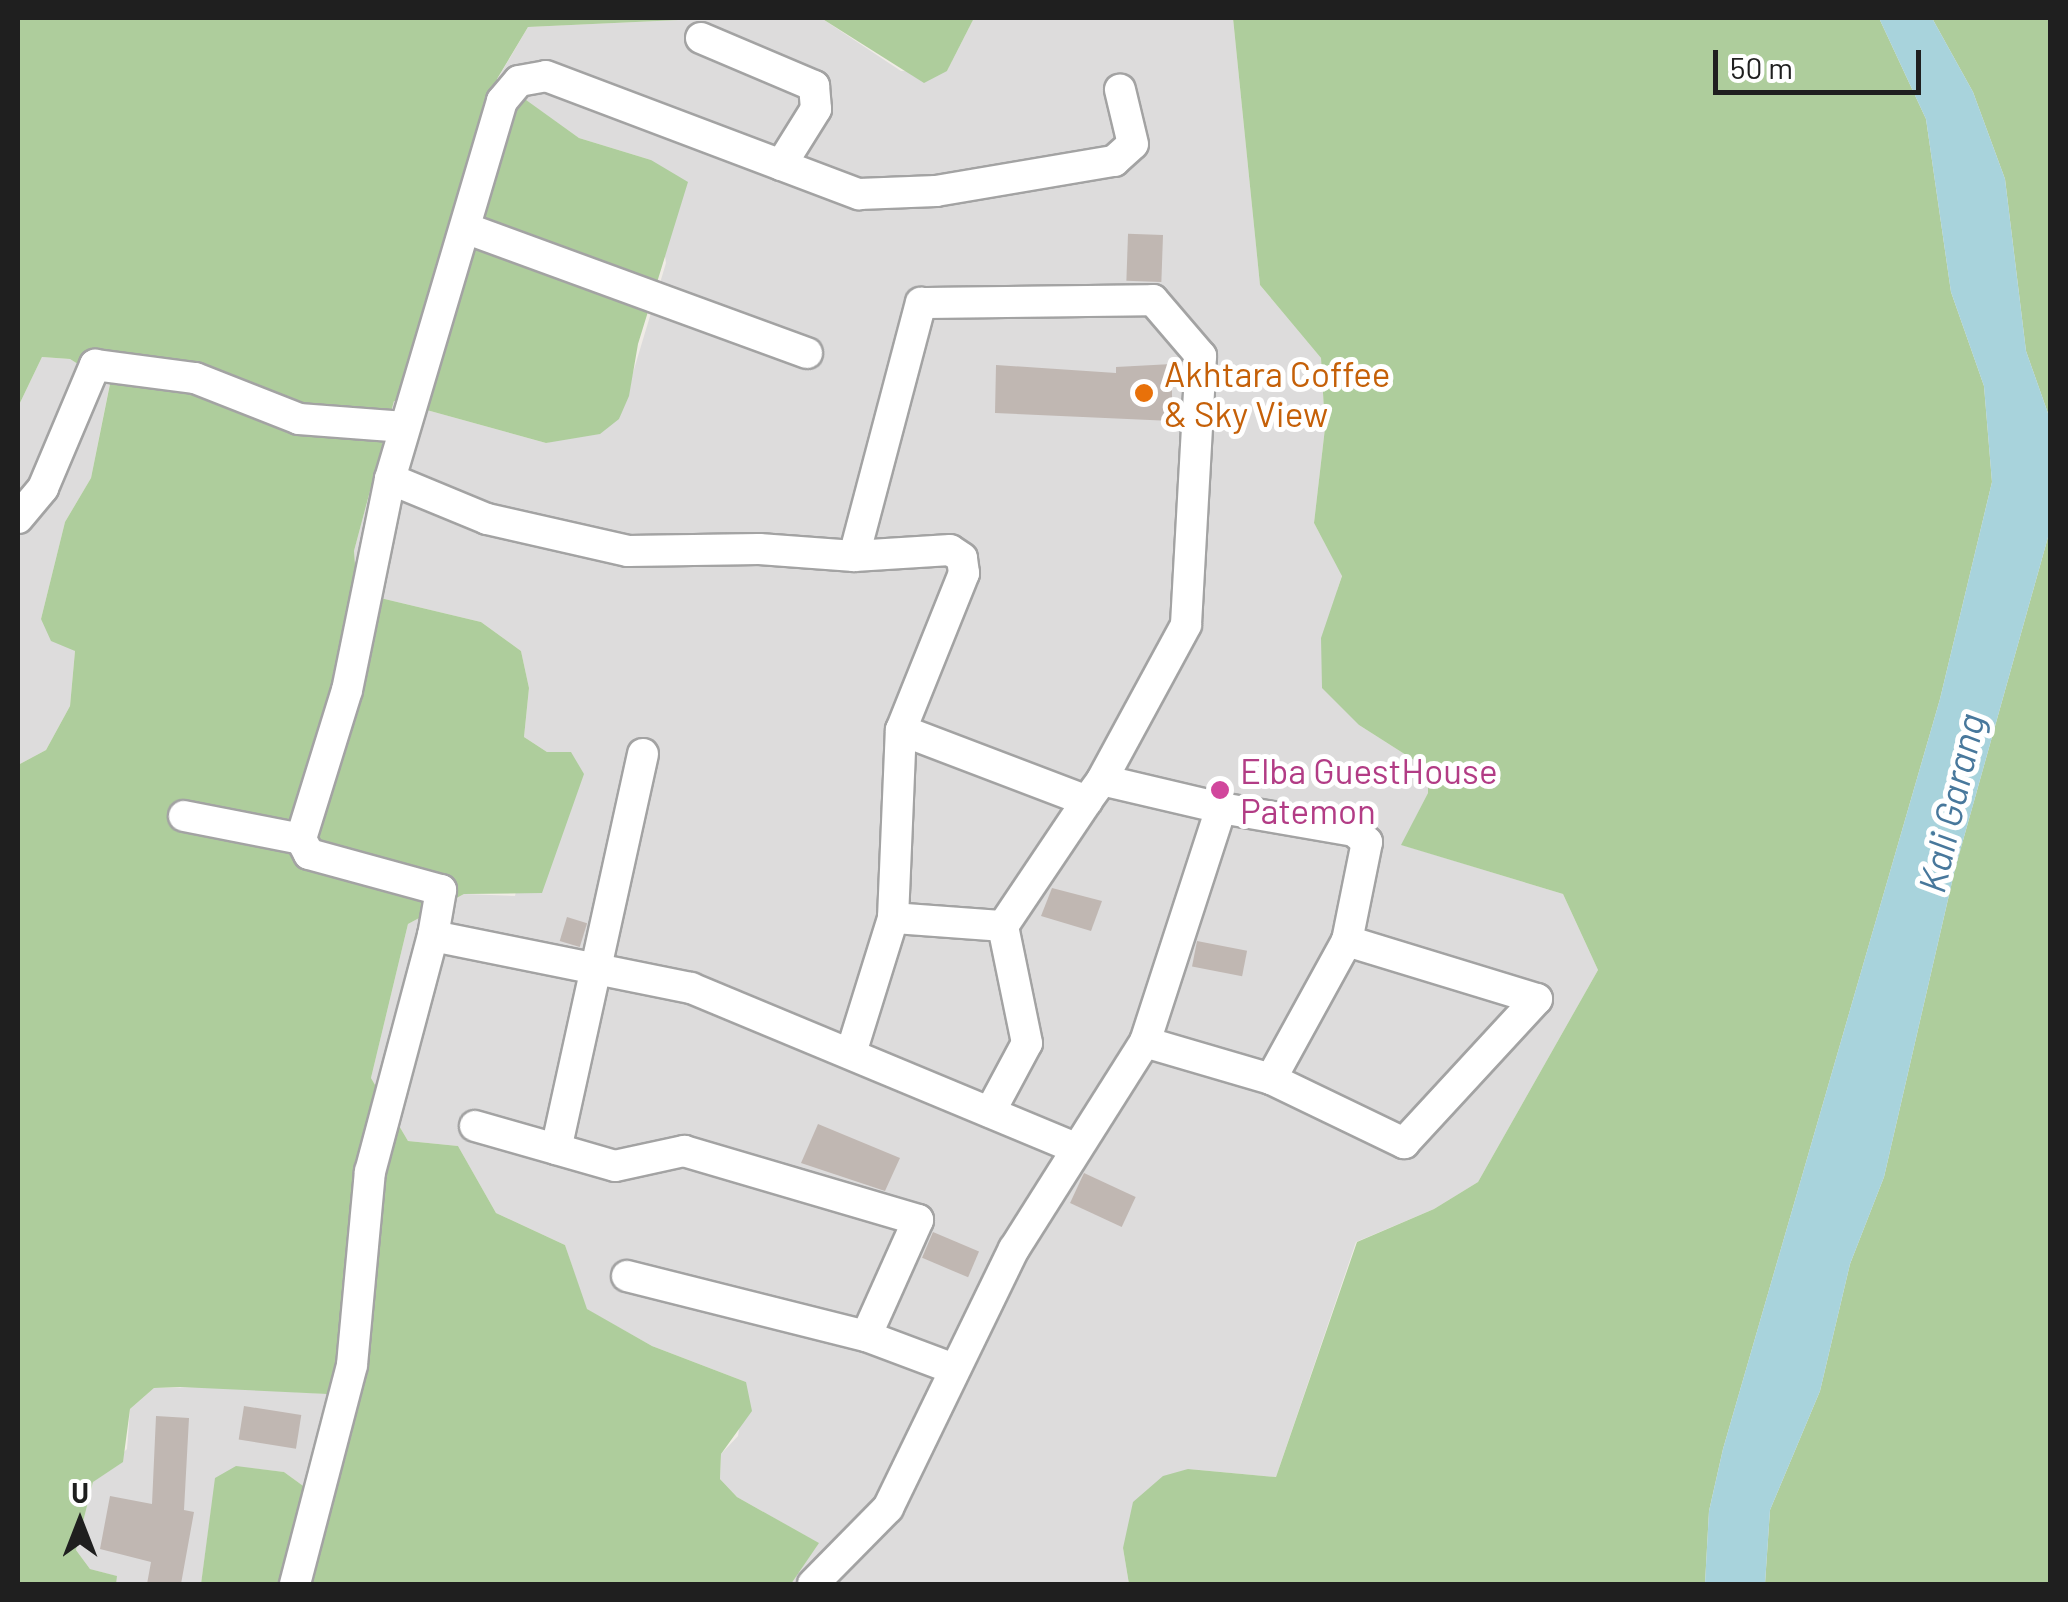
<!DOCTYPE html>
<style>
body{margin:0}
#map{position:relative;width:2068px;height:1602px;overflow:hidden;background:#f0ece6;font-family:Barlow,sans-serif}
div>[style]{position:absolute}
.residential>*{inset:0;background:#dddcdc}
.forest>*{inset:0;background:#aecd9c}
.water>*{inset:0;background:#a8d3dc}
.building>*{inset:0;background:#c0b7b2;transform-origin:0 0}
.roads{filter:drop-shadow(2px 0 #a3a3a3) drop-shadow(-2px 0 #a3a3a3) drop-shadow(0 2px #a3a3a3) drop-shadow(0 -2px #a3a3a3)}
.minor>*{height:30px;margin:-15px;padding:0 15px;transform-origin:15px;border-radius:15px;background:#fff}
.dots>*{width:28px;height:28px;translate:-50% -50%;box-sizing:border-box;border:5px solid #fff;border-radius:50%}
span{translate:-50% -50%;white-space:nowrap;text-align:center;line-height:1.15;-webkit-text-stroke:10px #fff;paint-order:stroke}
.food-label{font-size:35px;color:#c56008}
.left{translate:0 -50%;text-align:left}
.hotel-label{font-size:35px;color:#b23c85}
.water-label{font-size:38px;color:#48789c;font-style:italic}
.frame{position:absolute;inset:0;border:20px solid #1f1f1f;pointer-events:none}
.north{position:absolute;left:30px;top:1472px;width:100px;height:100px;-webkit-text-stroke:8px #fff;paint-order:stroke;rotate:0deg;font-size:28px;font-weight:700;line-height:40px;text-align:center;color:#1f1f1f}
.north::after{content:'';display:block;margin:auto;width:35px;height:45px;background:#1f1f1f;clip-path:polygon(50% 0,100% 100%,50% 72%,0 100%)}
.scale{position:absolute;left:1713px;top:50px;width:208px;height:45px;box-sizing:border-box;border:5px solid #1f1f1f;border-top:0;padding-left:12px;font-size:30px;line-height:35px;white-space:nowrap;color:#1f1f1f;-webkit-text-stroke:8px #fff;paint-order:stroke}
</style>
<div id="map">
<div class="residential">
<div style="clip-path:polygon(722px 18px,821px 18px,901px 71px,947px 71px,974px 18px,1233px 18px,1260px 285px,1321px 358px,1325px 428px,1314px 523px,1342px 575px,1337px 591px,1359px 725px,1428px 769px,1428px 793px,1402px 845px,1563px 894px,1598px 970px,1478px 1182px,1434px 1209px,1356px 1242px,1276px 1477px,1188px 1469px,1123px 1548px,1129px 1584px,791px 1584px,818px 1543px,737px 1497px,720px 1479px,721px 1454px,738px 1436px,746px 1382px,652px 1346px,586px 1309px,565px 1245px,496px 1213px,458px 1146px,408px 1141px,371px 1078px,408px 924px,464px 894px,515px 896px,547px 752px,524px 737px,529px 688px,521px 651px,481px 622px,372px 596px,356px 577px,354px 551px,394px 401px,546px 443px,619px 419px,666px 263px,651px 160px,579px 138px,497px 80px,528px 27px)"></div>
<div style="clip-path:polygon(42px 357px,70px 359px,110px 383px,91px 478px,65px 522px,41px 619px,75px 651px,70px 706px,46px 750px,18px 765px,18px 407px)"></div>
<div style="clip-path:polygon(205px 1387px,348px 1395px,345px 1464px,338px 1475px,306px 1488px,284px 1472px,249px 1468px,212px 1504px,201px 1584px,116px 1584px,116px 1576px,90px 1569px,76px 1550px,93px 1482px,127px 1449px,130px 1409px,154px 1388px)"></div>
</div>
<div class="forest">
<div style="clip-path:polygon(18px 18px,722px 18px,528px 27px,497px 79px,579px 138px,651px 160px,688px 182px,638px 344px,629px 396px,619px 419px,600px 434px,546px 443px,394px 401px,354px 551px,356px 577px,372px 596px,481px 622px,521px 651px,529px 688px,524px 737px,547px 752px,571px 752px,584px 774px,542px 893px,464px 894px,408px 924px,371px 1078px,408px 1141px,458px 1146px,496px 1213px,565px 1245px,587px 1309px,652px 1346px,746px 1382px,752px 1411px,721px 1454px,720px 1479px,737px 1497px,819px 1543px,791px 1584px,201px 1584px,215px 1478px,236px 1466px,284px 1472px,306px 1488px,338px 1475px,350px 1439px,348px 1395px,180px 1387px,154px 1388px,130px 1409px,123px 1462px,93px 1482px,76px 1550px,90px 1569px,117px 1576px,116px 1584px,18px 1584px,18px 765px,46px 750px,70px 706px,75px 651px,51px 641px,41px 619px,65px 522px,91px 478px,110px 384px,70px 359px,42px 357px,18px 407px)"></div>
<div style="clip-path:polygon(821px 18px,974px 18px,947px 71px,924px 83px)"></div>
<div style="clip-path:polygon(1233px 18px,1879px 18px,1926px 119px,1951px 292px,1984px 386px,1992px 482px,1940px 699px,1723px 1449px,1709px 1511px,1705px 1584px,1129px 1584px,1123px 1548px,1133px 1502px,1163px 1476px,1188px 1469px,1276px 1477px,1357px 1242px,1434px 1209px,1478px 1182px,1598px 970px,1563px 894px,1401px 845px,1428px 793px,1428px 769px,1359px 725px,1322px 688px,1321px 638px,1342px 576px,1314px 523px,1325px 428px,1321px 358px,1260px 285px)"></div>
<div style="clip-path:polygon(1932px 18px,2050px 18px,2050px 419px,2026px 351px,2005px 179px,1973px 92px)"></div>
<div style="clip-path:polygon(2050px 530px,2050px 1584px,1765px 1584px,1770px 1510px,1820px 1391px,1850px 1264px,1884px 1177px,1955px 869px)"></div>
</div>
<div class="water">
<div style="clip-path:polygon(1879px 18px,1932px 18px,1973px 92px,2005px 179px,2026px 351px,2050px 419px,2050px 530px,1955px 869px,1884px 1177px,1850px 1264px,1820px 1391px,1770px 1510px,1765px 1584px,1705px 1584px,1709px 1511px,1723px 1449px,1940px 699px,1992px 482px,1984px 386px,1951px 292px,1926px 119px)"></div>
</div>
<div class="building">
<div style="left:1163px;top:235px;width:47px;height:35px;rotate:92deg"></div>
<div style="clip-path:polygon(1172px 364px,1172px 421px,995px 413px,996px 365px,1116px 373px,1116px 367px)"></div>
<div style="clip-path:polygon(1052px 888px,1102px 901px,1091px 931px,1041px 916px)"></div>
<div style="left:567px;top:917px;width:21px;height:25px;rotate:17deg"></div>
<div style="left:1197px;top:941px;width:51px;height:26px;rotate:11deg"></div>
<div style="clip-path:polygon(818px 1124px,900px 1158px,885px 1191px,801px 1163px)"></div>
<div style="left:1084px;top:1173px;width:57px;height:33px;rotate:25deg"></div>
<div style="left:933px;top:1232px;width:50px;height:28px;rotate:23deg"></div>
<div style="left:244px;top:1406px;width:58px;height:34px;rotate:9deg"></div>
<div style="clip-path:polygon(156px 1416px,189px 1418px,184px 1510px,194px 1512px,181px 1584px,147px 1584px,151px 1562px,100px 1549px,110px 1496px,152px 1504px)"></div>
</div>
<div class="roads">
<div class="minor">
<div style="left:701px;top:38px;width:123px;rotate:23deg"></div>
<div style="left:814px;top:86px;width:23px;rotate:85deg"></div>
<div style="left:816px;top:109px;width:66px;rotate:122deg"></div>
<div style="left:468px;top:229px;width:361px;rotate:20.1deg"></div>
<div style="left:390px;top:479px;width:215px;rotate:101.5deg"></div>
<div style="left:347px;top:690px;width:156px;rotate:107.2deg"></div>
<div style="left:301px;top:839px;width:17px;rotate:62deg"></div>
<div style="left:309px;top:854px;width:137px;rotate:15.3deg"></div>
<div style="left:441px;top:890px;width:47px;rotate:99.9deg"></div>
<div style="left:18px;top:518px;width:39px;rotate:-50deg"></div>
<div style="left:43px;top:488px;width:134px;rotate:-67.1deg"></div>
<div style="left:95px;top:365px;width:101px;rotate:7.4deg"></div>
<div style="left:195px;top:378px;width:112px;rotate:21.5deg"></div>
<div style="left:299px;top:419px;width:106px;rotate:4.3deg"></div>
<div style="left:854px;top:556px;width:262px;rotate:-75.2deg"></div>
<div style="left:921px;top:303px;width:232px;rotate:-0.7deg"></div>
<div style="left:1153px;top:300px;width:74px;rotate:49.4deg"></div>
<div style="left:1201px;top:356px;width:269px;rotate:93.2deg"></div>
<div style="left:1186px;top:625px;width:176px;rotate:118.5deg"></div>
<div style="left:643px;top:754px;width:404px;rotate:102.4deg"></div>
<div style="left:556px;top:1149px;width:61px;rotate:16.1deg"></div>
<div style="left:615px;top:1166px;width:71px;rotate:-12.3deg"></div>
<div style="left:684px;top:1151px;width:244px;rotate:16.4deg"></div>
<div style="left:918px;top:1220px;width:127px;rotate:114.1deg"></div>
<div style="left:866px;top:1336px;width:94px;rotate:20.6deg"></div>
<div style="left:184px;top:816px;width:119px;rotate:11.1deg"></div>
<div style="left:893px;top:918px;width:110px;rotate:4.2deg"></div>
<div style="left:1145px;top:1042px;width:131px;rotate:16.4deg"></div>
<div style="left:1271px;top:1079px;width:158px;rotate:-61.2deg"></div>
<div style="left:1347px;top:941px;width:101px;rotate:-78.6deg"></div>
<div style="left:1367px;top:842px;width:17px;rotate:-140deg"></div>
<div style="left:1354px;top:831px;width:135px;rotate:-170.2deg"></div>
<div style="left:851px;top:1053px;width:141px;rotate:-72.7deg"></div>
<div style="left:893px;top:918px;width:188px;rotate:-87.6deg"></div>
<div style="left:1271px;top:1079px;width:148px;rotate:25.7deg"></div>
<div style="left:1404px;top:1143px;width:196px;rotate:-47.3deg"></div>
<div style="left:1537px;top:999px;width:199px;rotate:-163deg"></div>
<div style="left:990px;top:1112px;width:78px;rotate:-61.8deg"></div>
<div style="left:1027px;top:1043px;width:119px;rotate:-101.6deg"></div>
<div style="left:1003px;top:926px;width:151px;rotate:-56.1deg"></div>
<div style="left:475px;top:1126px;width:84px;rotate:15.9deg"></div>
<div style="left:627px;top:1276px;width:246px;rotate:14.1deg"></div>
<div style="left:295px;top:1584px;width:226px;rotate:-75.4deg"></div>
<div style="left:352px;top:1365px;width:194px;rotate:-84.7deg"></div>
<div style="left:370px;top:1172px;width:244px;rotate:-75.1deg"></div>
<div style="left:433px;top:936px;width:263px;rotate:11.4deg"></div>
<div style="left:691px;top:988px;width:417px;rotate:22.6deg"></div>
<div style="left:813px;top:1584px;width:107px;rotate:-45.4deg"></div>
<div style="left:888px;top:1508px;width:288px;rotate:-64.1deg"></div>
<div style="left:1014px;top:1249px;width:245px;rotate:-57.7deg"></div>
<div style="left:1145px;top:1042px;width:246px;rotate:-72deg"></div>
<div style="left:1221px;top:808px;width:122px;rotate:-166.8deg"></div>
<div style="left:1102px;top:780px;width:26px;rotate:126deg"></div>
<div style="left:1087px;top:801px;width:199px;rotate:-159.1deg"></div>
<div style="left:901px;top:730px;width:169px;rotate:-68.1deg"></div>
<div style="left:964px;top:573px;width:15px;rotate:-98deg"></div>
<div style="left:962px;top:558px;width:14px;rotate:-146deg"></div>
<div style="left:950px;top:550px;width:96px;rotate:176.4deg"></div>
<div style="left:854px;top:556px;width:95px;rotate:-175.8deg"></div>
<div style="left:759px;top:549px;width:131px;rotate:179.1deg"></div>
<div style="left:628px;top:551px;width:145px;rotate:-167.2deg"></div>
<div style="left:487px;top:519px;width:105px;rotate:-157.6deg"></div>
<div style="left:390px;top:479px;width:394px;rotate:-73.5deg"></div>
<div style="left:502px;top:101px;width:26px;rotate:-50deg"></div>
<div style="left:519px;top:81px;width:27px;rotate:-10deg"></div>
<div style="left:546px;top:76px;width:335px;rotate:20.7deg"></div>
<div style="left:859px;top:194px;width:77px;rotate:-2.2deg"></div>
<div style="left:936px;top:191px;width:181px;rotate:-9.6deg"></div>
<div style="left:1114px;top:161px;width:25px;rotate:-42deg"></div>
<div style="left:1133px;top:144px;width:56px;rotate:-103.5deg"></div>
</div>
</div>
<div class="dots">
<div style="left:1144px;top:393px;background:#e8710a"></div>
<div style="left:1220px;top:790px;background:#d1479c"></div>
</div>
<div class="food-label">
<span class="left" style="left:1164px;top:393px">Akhtara Coffee<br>&amp; Sky View</span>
</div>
<div class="hotel-label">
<span class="left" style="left:1240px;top:790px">Elba GuestHouse<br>Patemon</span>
</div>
<div class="water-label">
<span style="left:1951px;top:803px;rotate:-77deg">Kali Garang</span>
</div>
<div class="frame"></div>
<div class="north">U</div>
<div class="scale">50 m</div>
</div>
